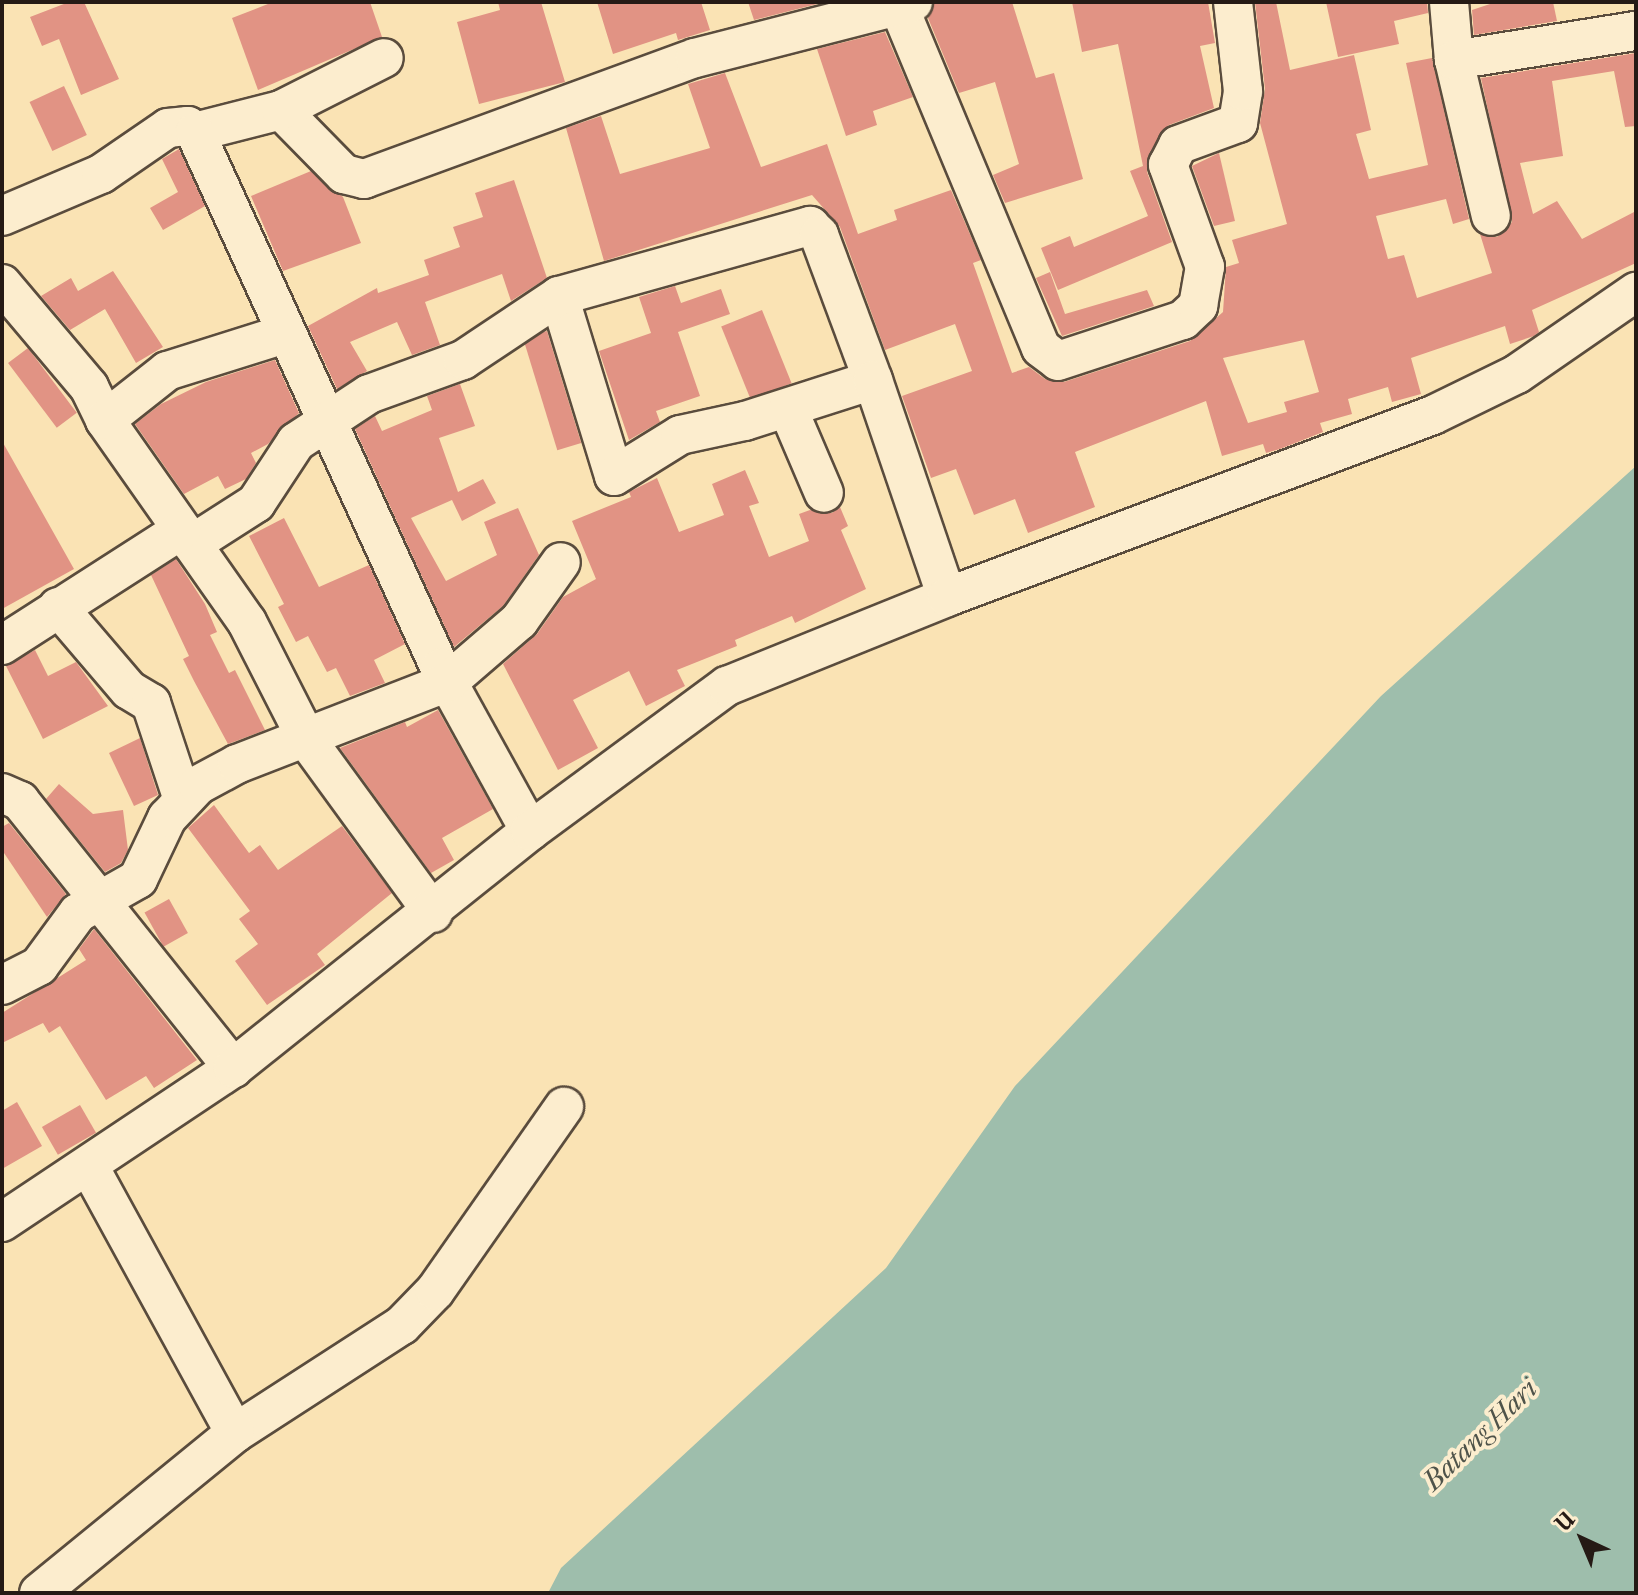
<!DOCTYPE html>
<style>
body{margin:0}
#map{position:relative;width:1638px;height:1595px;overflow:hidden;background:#fae3b4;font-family:"IM FELL French Canon",serif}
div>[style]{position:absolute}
.water>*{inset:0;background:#9ebeac}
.building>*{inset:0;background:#e19384;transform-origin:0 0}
.roads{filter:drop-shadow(2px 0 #5a4c3d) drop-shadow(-2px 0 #5a4c3d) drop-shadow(0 2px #5a4c3d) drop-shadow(0 -2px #5a4c3d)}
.minor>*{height:38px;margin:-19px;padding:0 19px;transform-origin:19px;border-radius:19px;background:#fcedce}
span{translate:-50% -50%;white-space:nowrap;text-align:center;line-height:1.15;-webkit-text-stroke:8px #fcedce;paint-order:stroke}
.water-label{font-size:28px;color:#4f534a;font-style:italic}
.frame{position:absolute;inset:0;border:4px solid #251a15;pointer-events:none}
.north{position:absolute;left:1542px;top:1499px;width:80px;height:80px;-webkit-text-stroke:6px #fcedce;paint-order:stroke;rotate:316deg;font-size:22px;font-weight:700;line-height:32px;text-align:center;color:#251a15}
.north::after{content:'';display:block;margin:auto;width:28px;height:36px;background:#251a15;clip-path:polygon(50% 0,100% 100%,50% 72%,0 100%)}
</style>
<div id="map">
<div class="water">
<div style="clip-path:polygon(1636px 466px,1636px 1593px,548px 1593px,561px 1568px,886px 1268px,1015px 1086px,1381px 696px)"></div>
</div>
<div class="building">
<div style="clip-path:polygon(69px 2px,84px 2px,119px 79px,81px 95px,59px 39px,42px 46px,30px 17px)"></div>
<div style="clip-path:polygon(273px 2px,370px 2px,382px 37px,258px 90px,232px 18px)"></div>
<div style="clip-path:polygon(498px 2px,541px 2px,565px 82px,479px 104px,457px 22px,500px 10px)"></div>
<div style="clip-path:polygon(597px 2px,701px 2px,710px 30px,678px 40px,676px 33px,613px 54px)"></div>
<div style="clip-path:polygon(748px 2px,825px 2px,754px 20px)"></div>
<div style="clip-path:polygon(934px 2px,1012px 2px,1036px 78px,1054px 73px,1083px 179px,1005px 203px,993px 175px,1019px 164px,995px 82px,959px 93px,928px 18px)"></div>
<div style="clip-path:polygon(1072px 2px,1208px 2px,1215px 43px,1200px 46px,1214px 108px,1169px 125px,1148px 156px,1147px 172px,1172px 242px,1058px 290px,1041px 248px,1070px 236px,1074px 247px,1148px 216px,1130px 171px,1143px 166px,1118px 44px,1082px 52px)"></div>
<div style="clip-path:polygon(evenodd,1255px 2px,1276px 2px,1290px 70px,1354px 55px,1371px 130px,1356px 134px,1369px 179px,1428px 165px,1406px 63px,1432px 58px,1469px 219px,1453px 224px,1446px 199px,1376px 216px,1388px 259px,1404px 255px,1417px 298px,1492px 273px,1480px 234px,1497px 237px,1512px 222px,1481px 78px,1636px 53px,1636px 126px,1625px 127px,1614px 71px,1552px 81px,1563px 156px,1520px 163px,1533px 214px,1557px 201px,1582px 239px,1636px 211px,1636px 263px,1532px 310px,1539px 332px,1534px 336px,1510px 344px,1505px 326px,1411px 358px,1421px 394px,1392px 402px,1388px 387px,1348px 399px,1352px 414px,1320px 423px,1323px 432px,1280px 449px,1266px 453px,1263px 444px,1222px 456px,1206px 401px,1075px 452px,1095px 507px,1028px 533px,1015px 499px,974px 515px,956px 469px,931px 478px,902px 396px,972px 371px,955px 324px,885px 350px,840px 227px,812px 195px,604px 261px,566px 128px,601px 116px,620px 174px,710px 148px,688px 84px,725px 73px,761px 167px,827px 144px,858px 234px,897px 220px,894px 210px,951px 190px,981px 260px,973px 263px,1012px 373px,1029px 367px,1045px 379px,1064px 382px,1190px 341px,1223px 312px,1226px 267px,1239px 263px,1232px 240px,1287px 224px,1260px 123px,1265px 89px,1255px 2px,1304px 340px,1319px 392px,1284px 402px,1287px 412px,1248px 423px,1223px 358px,1304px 340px)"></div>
<div style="clip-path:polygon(1326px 2px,1427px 2px,1428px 13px,1394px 21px,1399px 44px,1338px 57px)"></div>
<div style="clip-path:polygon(1496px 2px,1553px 2px,1557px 21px,1474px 35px,1472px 10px)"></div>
<div style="clip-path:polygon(885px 32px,913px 97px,873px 111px,877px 125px,846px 136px,817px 49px)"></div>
<div style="left:64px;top:86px;width:54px;height:38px;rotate:65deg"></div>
<div style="clip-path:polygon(179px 149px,205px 206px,163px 230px,150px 208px,178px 192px,162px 159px)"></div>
<div style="clip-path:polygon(1219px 153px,1235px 221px,1214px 226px,1192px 166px)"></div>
<div style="clip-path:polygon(311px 171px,343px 197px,361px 243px,283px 271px,251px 196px)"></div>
<div style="clip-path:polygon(514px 180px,547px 278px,511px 301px,502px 274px,425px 302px,440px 345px,412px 355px,397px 322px,350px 342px,367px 371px,337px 389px,308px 326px,377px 288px,378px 293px,429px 275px,424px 260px,460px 247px,453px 227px,483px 217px,475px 193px)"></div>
<div style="clip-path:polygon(113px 271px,163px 347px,136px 363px,105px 309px,70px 330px,41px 296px,71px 278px,78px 291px)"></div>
<div style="clip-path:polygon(1050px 272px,1065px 314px,1147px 290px,1154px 306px,1062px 336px,1036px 278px)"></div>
<div style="clip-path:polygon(675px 286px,681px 303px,721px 289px,730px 314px,678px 332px,700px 396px,656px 411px,660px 422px,629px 440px,599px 351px,651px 333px,639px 297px)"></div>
<div style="left:762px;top:310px;width:79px;height:44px;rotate:68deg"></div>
<div style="left:547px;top:331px;width:117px;height:25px;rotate:73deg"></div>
<div style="left:28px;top:348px;width:81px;height:25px;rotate:53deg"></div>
<div style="clip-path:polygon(275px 360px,299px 413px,268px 444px,251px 453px,256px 463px,246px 479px,225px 489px,218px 476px,184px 494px,135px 424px,161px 404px,206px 382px)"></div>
<div style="clip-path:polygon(460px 384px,475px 426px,439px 438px,458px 492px,483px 479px,496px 503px,462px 521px,452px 500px,411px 518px,446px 581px,497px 555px,484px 522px,518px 508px,539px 555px,503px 606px,454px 647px,355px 429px,375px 416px,382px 431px,432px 410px,427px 396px)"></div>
<div style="clip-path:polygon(2px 441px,74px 569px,2px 609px)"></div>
<div style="clip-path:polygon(745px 470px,759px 503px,749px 506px,769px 557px,809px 541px,799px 514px,810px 510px,832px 513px,840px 507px,848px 526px,841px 530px,866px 589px,795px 623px,792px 616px,735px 640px,737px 646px,677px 670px,685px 686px,646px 706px,629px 671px,573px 700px,598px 748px,558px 770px,503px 664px,537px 634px,563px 597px,596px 579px,572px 521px,631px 497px,629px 492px,657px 478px,679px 532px,724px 515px,712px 484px)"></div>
<div style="clip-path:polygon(284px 518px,319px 587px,369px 565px,405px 644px,374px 660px,385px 683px,350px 696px,336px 668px,327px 672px,308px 636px,296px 642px,278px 607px,284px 604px,249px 536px)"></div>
<div style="clip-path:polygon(176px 559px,205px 604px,217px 632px,210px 635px,229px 673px,235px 670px,265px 730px,228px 744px,194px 681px,183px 659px,189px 656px,151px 575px)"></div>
<div style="clip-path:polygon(35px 650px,48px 676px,76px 662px,108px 706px,43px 739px,6px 666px)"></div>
<div style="clip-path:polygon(438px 710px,493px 809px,442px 838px,454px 860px,431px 873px,340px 748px,405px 722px,407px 727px)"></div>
<div style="clip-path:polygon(140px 738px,158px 795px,134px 806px,109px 753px)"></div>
<div style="clip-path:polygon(59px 784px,93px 814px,123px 810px,128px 850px,121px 863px,105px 872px,46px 799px)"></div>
<div style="clip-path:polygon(214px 805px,249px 853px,260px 845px,278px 870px,342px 826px,392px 893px,317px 954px,325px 965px,267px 1005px,235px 961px,258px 944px,239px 919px,250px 911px,188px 828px)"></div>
<div style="clip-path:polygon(9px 823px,66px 894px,47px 917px,2px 850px,2px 827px)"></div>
<div style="left:169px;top:899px;width:39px;height:28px;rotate:61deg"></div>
<div style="clip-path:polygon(94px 929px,197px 1060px,154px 1088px,146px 1076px,106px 1100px,60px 1026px,49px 1033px,43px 1023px,2px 1043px,2px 1013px,86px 960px,79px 949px)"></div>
<div style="clip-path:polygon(17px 1102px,42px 1146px,2px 1169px,2px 1111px)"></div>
<div style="left:80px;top:1105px;width:32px;height:44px;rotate:60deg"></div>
</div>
<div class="roads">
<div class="minor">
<div style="left:1449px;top:2px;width:58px;rotate:85.1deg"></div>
<div style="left:1454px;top:60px;width:160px;rotate:76.7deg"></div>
<div style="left:899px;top:7px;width:369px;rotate:67.4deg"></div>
<div style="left:1041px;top:348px;width:21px;rotate:37deg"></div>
<div style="left:1058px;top:361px;width:132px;rotate:-18.2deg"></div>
<div style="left:1183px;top:320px;width:21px;rotate:-43deg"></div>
<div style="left:1198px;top:306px;width:40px;rotate:-80deg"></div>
<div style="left:1205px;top:267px;width:109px;rotate:-109.9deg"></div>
<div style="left:1168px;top:165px;width:22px;rotate:-63deg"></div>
<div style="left:1178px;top:145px;width:64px;rotate:-20.1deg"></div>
<div style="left:1238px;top:123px;width:32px;rotate:-81deg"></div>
<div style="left:1243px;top:91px;width:90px;rotate:-96.4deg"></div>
<div style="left:1454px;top:60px;width:184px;rotate:-9.1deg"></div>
<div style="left:281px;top:110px;width:90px;rotate:45.5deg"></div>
<div style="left:344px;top:174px;width:21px;rotate:14deg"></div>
<div style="left:364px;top:179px;width:352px;rotate:-20.1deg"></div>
<div style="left:695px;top:58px;width:225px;rotate:-14.4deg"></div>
<div style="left:195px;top:132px;width:89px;rotate:-14.3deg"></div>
<div style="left:281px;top:110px;width:115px;rotate:-26.8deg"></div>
<div style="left:2px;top:216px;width:108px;rotate:-23deg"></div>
<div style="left:101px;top:174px;width:81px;rotate:-34.5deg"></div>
<div style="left:168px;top:128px;width:20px;rotate:-6deg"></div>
<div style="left:188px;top:126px;width:9px;rotate:41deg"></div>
<div style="left:195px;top:132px;width:589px;rotate:65.44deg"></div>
<div style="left:440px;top:668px;width:186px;rotate:61.1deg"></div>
<div style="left:2px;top:284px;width:135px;rotate:49.8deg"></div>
<div style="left:89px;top:387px;width:37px;rotate:64deg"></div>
<div style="left:105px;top:420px;width:247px;rotate:54.9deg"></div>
<div style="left:247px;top:622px;width:132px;rotate:63deg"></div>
<div style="left:307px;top:740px;width:214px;rotate:53.9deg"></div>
<div style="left:559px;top:296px;width:188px;rotate:73deg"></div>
<div style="left:614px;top:476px;width:78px;rotate:-31.8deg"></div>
<div style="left:680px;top:435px;width:66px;rotate:-12.2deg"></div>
<div style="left:745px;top:421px;width:134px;rotate:-17.8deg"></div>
<div style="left:788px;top:409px;width:91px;rotate:66.8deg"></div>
<div style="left:105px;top:420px;width:79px;rotate:-38.3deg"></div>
<div style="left:167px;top:371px;width:123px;rotate:-17.5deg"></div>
<div style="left:192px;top:544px;width:76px;rotate:-32.6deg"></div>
<div style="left:256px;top:503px;width:73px;rotate:-56.7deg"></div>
<div style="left:296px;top:442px;width:87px;rotate:-33.3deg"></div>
<div style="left:369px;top:394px;width:100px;rotate:-19.9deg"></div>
<div style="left:463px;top:360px;width:115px;rotate:-33.7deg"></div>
<div style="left:559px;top:296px;width:261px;rotate:-15.6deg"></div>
<div style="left:810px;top:226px;width:13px;rotate:45deg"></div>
<div style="left:819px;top:235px;width:155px;rotate:69.6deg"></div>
<div style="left:873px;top:380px;width:229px;rotate:71.2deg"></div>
<div style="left:58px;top:607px;width:109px;rotate:49.5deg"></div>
<div style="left:129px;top:690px;width:26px;rotate:31deg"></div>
<div style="left:151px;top:703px;width:99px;rotate:71.7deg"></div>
<div style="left:2px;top:645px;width:213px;rotate:-32.7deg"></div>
<div style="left:2px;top:793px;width:20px;rotate:24deg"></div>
<div style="left:20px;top:801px;width:342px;rotate:51.4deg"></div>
<div style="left:2px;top:985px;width:42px;rotate:-27.2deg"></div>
<div style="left:39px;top:966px;width:66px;rotate:-53.7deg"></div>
<div style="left:78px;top:913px;width:69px;rotate:-29.5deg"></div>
<div style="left:138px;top:879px;width:68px;rotate:-64.6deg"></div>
<div style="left:167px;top:818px;width:45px;rotate:-46.8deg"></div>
<div style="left:198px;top:785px;width:44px;rotate:-28.3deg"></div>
<div style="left:237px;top:764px;width:226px;rotate:-21.2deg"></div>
<div style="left:448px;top:682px;width:94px;rotate:-40.7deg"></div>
<div style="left:519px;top:621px;width:72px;rotate:-54.6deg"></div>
<div style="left:2px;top:1222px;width:278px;rotate:-33.7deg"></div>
<div style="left:233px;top:1068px;width:380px;rotate:-38.6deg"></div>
<div style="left:530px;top:831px;width:245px;rotate:-36.4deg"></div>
<div style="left:727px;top:686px;width:237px;rotate:-22deg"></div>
<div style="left:947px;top:597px;width:519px;rotate:-20.53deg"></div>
<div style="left:1433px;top:415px;width:93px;rotate:-26deg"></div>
<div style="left:1517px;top:374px;width:145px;rotate:-34.6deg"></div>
<div style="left:235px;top:1433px;width:199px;rotate:-32.9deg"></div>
<div style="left:402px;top:1325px;width:47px;rotate:-45.9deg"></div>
<div style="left:435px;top:1291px;width:225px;rotate:-55deg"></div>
<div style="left:39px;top:1593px;width:253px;rotate:-39.2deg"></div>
<div style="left:235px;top:1433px;width:302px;rotate:-118.7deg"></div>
</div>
</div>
<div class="water-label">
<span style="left:1480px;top:1435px;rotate:-44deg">Batang Hari</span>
</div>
<div class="frame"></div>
<div class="north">U</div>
</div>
